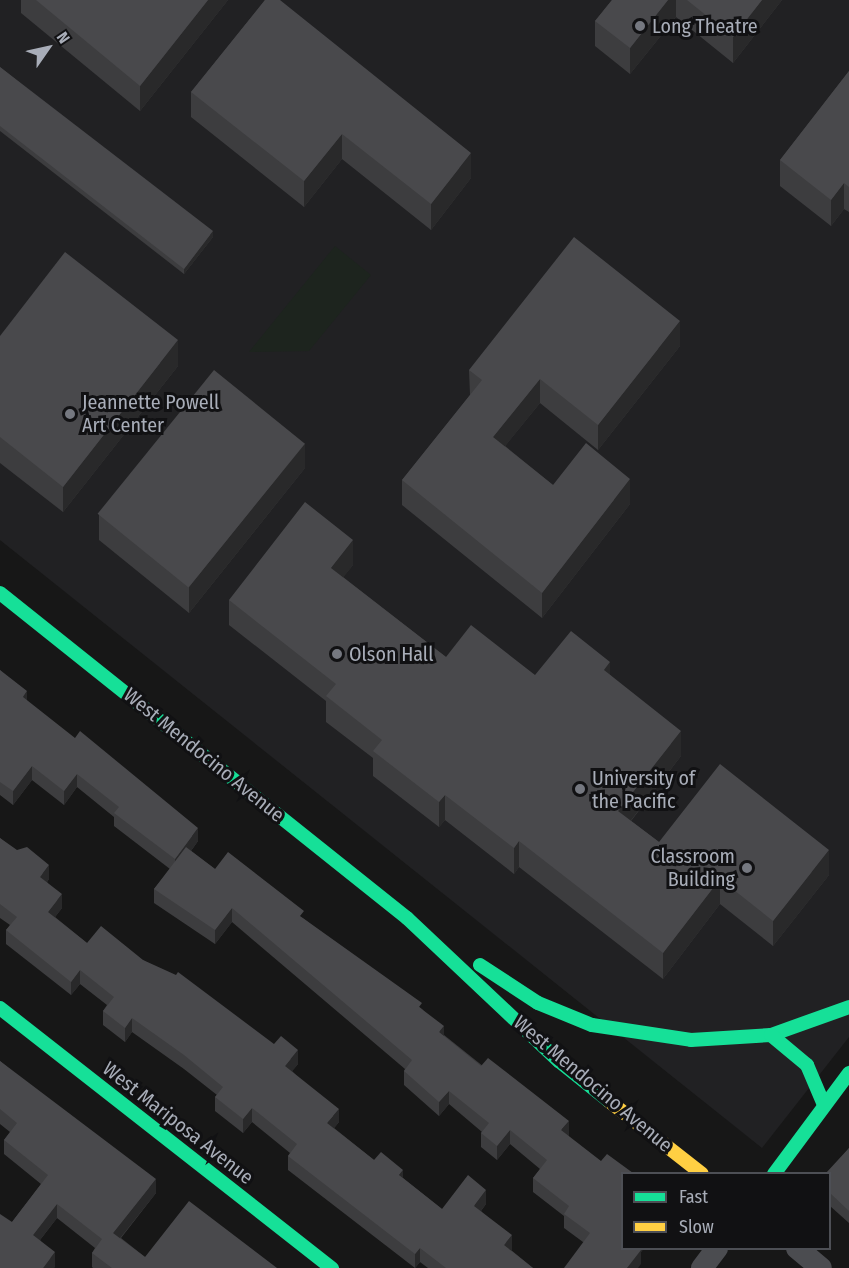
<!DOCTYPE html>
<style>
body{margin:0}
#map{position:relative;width:849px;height:1268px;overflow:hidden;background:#171717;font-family:"Fira Sans Condensed",sans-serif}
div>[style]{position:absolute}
.built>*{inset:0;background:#212123}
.green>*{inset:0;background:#1d241e}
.street>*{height:22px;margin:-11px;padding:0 11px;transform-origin:11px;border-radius:11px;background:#4b4c50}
.fast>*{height:14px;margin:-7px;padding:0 7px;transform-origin:7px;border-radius:7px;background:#16e098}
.slow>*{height:14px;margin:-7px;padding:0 7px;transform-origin:7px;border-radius:7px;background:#ffcf43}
.wall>*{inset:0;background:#3d3d3f}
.shaded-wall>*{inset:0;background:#29292a}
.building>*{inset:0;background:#49494c;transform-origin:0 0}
.dots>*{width:16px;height:16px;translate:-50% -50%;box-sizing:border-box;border:3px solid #111113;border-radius:50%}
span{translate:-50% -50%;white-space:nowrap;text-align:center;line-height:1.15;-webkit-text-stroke:6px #111113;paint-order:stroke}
.poi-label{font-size:20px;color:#a8adb8}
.left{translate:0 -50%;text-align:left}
.right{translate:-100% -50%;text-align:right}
.street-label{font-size:20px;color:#a8adb8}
.legend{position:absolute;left:621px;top:1172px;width:210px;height:78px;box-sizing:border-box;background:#111113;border:2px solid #4d4f55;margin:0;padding:8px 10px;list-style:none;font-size:18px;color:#a8adb8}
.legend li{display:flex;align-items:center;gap:12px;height:30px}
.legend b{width:30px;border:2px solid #4d4f55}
.north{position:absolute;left:18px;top:18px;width:60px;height:60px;-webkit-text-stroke:4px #111113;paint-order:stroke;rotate:56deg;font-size:16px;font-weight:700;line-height:24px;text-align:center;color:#a8adb8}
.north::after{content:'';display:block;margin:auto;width:21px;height:27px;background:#a8adb8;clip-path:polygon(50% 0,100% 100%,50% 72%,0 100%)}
</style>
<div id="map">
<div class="built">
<div style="clip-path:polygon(0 0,849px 0,849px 1037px,762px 1148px,0 540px)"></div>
</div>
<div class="green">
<div style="clip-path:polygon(335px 246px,371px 275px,309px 351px,249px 352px)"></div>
</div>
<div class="street">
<div style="left:797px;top:1248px;width:31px;rotate:40deg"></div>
<div style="left:702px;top:1268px;width:25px;rotate:-53deg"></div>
</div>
<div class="fast">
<div style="left:0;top:593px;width:521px;rotate:38.61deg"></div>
<div style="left:407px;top:918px;width:209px;rotate:43.3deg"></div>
<div style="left:559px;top:1061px;width:64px;rotate:38.7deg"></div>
<div style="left:480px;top:965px;width:69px;rotate:33.2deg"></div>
<div style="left:538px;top:1003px;width:58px;rotate:22.2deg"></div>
<div style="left:592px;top:1025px;width:100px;rotate:8.6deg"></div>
<div style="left:691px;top:1040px;width:80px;rotate:-3.6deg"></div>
<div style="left:771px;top:1035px;width:83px;rotate:-19.7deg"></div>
<div style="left:0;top:1008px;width:422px;rotate:38.1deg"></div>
<div style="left:771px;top:1035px;width:47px;rotate:39.8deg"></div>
<div style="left:807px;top:1065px;width:43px;rotate:67deg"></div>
<div style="left:774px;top:1174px;width:126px;rotate:-53.4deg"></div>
</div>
<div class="slow">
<div style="left:609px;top:1101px;width:118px;rotate:38.1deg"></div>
</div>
<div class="wall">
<div style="clip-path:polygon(21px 0,228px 0,140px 111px,21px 13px)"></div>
<div style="clip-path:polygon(265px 0,471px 178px,431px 230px,342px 159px,304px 207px,191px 117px,191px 92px)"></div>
<div style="clip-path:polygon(612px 0,782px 0,733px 63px,676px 17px,630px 74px,595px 46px,595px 21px)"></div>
<div style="clip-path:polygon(0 67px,213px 237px,184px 274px,0 131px)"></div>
<div style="clip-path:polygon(849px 71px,849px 212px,844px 209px,831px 226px,780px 186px,780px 160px)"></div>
<div style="clip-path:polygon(0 336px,178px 366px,63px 512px,0 463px)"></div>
<div style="clip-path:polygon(680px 346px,598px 450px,540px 403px,505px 446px,553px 485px,630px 504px,542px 618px,402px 505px,402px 480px,470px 395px,469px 370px)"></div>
<div style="clip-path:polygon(305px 468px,189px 613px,99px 540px,99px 515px)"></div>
<div style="clip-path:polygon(353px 565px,343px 577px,446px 657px,535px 675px,610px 675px,681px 756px,631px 821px,659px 842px,829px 875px,773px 946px,720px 904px,663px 979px,519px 867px,514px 874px,445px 820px,439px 827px,373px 776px,373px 758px,326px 722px,326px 701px,229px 625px,229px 600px)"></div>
<div style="clip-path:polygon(0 670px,27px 701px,198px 841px,191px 851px,215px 869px,304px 919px,422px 1009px,444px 1035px,569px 1135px,568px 1136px,622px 1248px,644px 1248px,641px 1252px,641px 1264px,583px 1242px,564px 1228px,564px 1216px,533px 1192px,533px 1178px,540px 1169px,510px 1144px,497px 1160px,481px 1147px,481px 1133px,482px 1132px,449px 1104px,439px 1116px,404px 1085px,404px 1071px,405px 1069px,232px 922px,215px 944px,154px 903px,154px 889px,170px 869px,114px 826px,114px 817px,77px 787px,64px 805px,32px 780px,13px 805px,0 795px)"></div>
<div style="clip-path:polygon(0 838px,49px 879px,47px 882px,62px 908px,55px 917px,87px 943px,143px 960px,298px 1064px,292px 1071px,339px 1122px,334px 1128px,374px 1160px,403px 1178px,442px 1209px,486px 1204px,481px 1211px,512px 1249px,511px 1250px,533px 1268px,428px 1268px,420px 1262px,415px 1268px,288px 1170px,288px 1156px,290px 1153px,252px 1122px,243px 1133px,215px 1111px,215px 1097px,217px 1095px,184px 1069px,132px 1032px,125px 1042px,103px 1025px,103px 1011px,107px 1005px,80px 984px,71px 995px,6px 944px,6px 930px,10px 925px,0 918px)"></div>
<div style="clip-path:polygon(0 1061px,156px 1193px,121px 1238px,145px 1257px,277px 1268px,93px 1268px,92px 1267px,92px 1253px,95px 1248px,57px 1218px,40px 1240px,55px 1266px,54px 1268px,0 1268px,12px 1222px,41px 1184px,4px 1154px,4px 1140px,10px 1132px,0 1124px)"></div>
<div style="clip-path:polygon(849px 1148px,849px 1223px,830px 1206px,830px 1173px)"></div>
</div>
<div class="shaded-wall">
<div style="clip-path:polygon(208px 0,228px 0,140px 111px,140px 86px)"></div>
<div style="clip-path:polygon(668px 0,676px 0,676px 17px,630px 74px,630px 48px)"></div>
<div style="clip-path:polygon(762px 0,782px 0,733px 63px,733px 37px)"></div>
<div style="clip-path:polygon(342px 134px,342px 159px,304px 207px,304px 181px)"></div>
<div style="clip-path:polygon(471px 153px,471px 178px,431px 230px,431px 204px)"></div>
<div style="clip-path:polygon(844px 183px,844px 209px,831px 226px,831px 200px)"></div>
<div style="clip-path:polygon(213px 231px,213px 237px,184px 274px,184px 269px)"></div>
<div style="clip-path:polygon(680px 321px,680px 346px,598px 450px,598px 425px)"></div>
<div style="clip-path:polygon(178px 340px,178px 366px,63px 512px,63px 487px)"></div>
<div style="clip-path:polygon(540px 379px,540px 403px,493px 461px,493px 437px)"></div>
<div style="clip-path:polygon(305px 443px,305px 468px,189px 613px,189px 587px)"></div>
<div style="clip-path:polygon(630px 479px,630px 504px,542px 618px,542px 593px)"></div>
<div style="clip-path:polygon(353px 540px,353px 565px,331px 593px,331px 568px)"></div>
<div style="clip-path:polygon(610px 662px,610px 687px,604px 670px)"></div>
<div style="clip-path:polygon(27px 691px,27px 705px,23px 697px)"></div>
<div style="clip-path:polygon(681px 731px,681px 756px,618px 837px,618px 811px)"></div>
<div style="clip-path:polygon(32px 766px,32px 780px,13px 805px,13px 791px)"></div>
<div style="clip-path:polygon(77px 774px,77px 787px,64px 805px,64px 791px)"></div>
<div style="clip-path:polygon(445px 795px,445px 820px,439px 827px,439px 802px)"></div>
<div style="clip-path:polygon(198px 828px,198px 841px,175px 873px,175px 859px)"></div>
<div style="clip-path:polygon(519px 841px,519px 867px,514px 874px,514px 848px)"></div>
<div style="clip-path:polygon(829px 850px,829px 875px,773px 946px,773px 921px)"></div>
<div style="clip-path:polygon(49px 865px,49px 879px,40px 891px,40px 877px)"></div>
<div style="clip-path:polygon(720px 879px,720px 904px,663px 979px,663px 953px)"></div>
<div style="clip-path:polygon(62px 894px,62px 908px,48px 926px,48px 912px)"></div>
<div style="clip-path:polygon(232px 908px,232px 922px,215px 944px,215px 930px)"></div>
<div style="clip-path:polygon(80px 970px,80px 984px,71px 995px,71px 982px)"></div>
<div style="clip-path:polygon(132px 1018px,132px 1032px,125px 1042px,125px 1028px)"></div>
<div style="clip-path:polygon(444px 1026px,444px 1040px,439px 1032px)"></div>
<div style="clip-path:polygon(298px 1050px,298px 1064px,285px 1080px,285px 1066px)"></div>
<div style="clip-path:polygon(449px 1091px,449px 1104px,439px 1116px,439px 1102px)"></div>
<div style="clip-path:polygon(252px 1108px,252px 1122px,243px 1133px,243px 1119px)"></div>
<div style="clip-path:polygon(339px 1109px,339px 1122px,327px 1137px,327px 1123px)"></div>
<div style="clip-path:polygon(569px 1121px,569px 1135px,561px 1144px,561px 1130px)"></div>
<div style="clip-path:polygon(510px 1130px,510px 1144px,497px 1160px,497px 1146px)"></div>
<div style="clip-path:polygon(403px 1170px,403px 1184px,399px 1175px)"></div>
<div style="clip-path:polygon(156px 1179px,156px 1193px,113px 1247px,113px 1233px)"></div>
<div style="clip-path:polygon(486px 1190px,486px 1204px,474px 1220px,474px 1206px)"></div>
<div style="clip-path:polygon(57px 1204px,57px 1218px,33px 1249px,33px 1235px)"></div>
<div style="clip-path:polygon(512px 1235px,512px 1249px,504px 1259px,504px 1245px)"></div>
<div style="clip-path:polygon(420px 1248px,420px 1262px,415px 1268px,415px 1254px)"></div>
<div style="clip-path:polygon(635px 1248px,644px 1248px,641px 1252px,641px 1264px,638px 1268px,627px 1268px)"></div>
<div style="clip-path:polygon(55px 1252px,55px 1266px,54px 1268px,43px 1268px)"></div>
</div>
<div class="building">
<div style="clip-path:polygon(36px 0,208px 0,140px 86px)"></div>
<div style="clip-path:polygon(265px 0,280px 0,471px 153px,431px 204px,342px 134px,304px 181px,191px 92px)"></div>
<div style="clip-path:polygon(612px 0,668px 0,630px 48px,595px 21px)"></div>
<div style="clip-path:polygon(687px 0,762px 0,733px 37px)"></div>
<div style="clip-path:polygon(0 67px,213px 231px,184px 269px,0 126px)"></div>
<div style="clip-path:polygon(849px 71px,849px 187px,844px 183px,831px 200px,780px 160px)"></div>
<div style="clip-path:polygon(574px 237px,680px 321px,598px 425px,540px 379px,493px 437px,553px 485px,586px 443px,630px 479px,542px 593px,402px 480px,482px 380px,469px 370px)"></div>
<div style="clip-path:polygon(65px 252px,178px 340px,63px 487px,0 437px,0 336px)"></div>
<div style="left:214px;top:370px;width:117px;height:185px;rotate:39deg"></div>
<div style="clip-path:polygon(305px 502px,353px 540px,331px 568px,446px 657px,471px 625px,535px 675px,571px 631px,610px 662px,604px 670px,681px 731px,618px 811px,659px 842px,720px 764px,829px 850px,773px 921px,720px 879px,663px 953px,519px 841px,514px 848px,445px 795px,439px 802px,373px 751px,382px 740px,326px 696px,336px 684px,229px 600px)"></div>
<div style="clip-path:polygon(0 670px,27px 691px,23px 697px,75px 738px,80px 731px,198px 828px,175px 859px,114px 813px,119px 807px,77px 774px,64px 791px,32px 766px,13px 791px,0 782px)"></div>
<div style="clip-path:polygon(0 838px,17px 850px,27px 847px,49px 865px,40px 877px,62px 894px,48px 912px,87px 943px,101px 926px,143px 960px,176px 975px,178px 972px,274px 1044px,281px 1036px,298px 1050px,285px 1066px,339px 1109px,327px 1123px,374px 1160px,381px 1152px,403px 1170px,399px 1175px,442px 1209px,468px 1175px,486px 1190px,474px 1206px,512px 1235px,504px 1245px,533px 1268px,446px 1268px,420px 1248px,415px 1254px,288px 1156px,297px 1144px,252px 1108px,243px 1119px,215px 1097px,223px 1087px,184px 1055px,132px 1018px,125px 1028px,103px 1011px,114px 997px,80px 970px,71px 982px,6px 930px,17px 917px,0 904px)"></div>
<div style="clip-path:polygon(186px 847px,215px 869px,228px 852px,304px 911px,300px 916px,422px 1003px,419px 1007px,444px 1026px,439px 1032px,481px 1066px,488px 1058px,569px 1121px,561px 1130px,601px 1161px,607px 1154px,633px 1173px,622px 1173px,622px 1248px,639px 1248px,641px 1250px,627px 1268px,564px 1268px,590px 1233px,564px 1214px,569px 1206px,533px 1178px,547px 1160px,510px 1130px,497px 1146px,481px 1133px,489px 1123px,449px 1091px,439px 1102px,404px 1071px,412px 1060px,232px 908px,215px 930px,154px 889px)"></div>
<div style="clip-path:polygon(0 1061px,156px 1179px,113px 1233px,145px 1257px,189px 1201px,277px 1268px,112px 1268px,92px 1253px,102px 1239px,57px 1204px,33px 1235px,55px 1252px,43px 1268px,0 1268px,0 1214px,12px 1222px,48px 1175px,4px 1140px,17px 1123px,0 1109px)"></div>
<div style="clip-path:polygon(849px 1148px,849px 1211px,830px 1193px,830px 1173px,826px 1173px)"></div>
</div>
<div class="dots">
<div style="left:640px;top:26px;background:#757880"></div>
<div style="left:70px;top:414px;background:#757880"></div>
<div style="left:337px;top:654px;background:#757880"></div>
<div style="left:580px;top:789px;background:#757880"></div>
<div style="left:747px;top:868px;background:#757880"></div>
</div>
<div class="poi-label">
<span class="left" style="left:652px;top:26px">Long Theatre</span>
<span class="left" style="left:82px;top:414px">Jeannette Powell<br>Art Center</span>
<span class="left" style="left:349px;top:654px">Olson Hall</span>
<span class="left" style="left:592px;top:790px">University of<br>the Pacific</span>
<span class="right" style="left:735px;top:868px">Classroom<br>Building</span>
</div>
<div class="street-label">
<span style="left:204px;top:755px;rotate:39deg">West Mendocino Avenue</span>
<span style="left:593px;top:1084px;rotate:40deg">West Mendocino Avenue</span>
<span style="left:178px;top:1123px;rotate:38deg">West Mariposa Avenue</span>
</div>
<ul class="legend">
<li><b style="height:8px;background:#16e098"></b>Fast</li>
<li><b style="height:8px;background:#ffcf43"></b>Slow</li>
</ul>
<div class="north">N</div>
</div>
